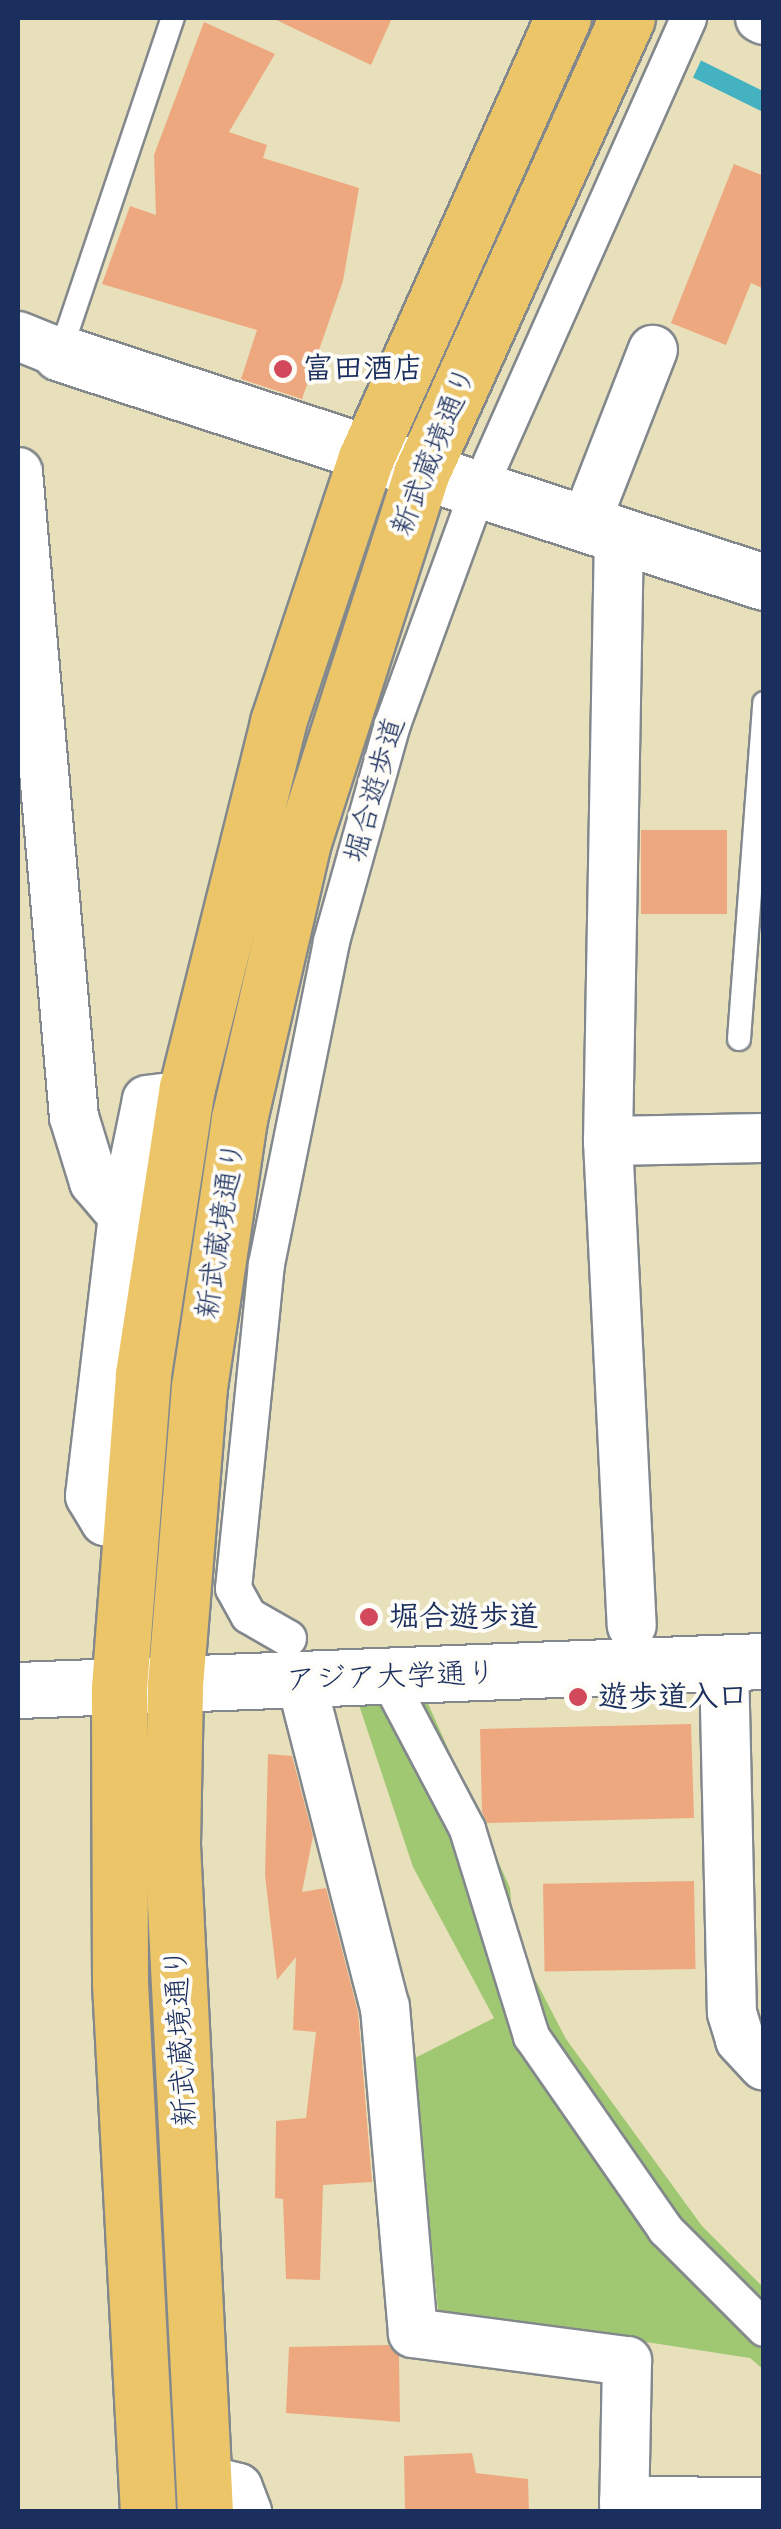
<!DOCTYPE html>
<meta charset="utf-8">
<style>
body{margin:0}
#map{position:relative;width:781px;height:2529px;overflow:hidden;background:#e8e0bb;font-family:"Comic Neue","Klee One",sans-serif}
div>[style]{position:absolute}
.green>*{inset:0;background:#a0c772}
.water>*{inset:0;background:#44b2c0}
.pier>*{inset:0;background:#e8e0bb}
.building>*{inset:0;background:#eda880;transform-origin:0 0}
.roads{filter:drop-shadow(2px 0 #82888c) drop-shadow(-2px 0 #82888c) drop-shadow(0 2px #82888c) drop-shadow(0 -2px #82888c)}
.service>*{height:22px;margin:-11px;padding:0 11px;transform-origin:11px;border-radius:11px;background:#fff}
.pedestrian>*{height:35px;margin:-17.5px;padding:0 17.5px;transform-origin:17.5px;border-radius:17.5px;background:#fff}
.minor>*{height:48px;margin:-24px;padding:0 24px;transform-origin:24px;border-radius:24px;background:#fff}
.tertiary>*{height:55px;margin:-27.5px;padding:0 27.5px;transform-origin:27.5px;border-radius:27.5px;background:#fff}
.primary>*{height:55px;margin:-27.5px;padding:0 27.5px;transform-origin:27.5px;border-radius:27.5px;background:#edc569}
.dots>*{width:28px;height:28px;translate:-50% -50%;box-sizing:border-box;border:5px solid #fdfcf7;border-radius:50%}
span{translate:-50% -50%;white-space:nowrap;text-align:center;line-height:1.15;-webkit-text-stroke:8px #fdfcf7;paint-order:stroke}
.poi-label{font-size:30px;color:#1b2f5e;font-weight:700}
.left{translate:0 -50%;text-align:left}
.street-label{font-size:30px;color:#1b2f5e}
.frame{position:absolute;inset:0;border:20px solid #1b2f5e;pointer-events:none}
</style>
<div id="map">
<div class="green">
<div style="clip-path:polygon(357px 1699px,426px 1699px,510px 1888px,514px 1939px,566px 2039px,702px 2226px,763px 2287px,763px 2369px,750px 2358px,438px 2310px,413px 2059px,494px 2018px,413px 1867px)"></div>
</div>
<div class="water">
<div style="clip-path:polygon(572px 18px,615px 18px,763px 91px,763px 112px)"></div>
</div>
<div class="pier">
<div style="clip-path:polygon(567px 18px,626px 18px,703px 56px,691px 82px)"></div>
</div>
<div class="building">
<div style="clip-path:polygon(272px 18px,392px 18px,371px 65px)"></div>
<div style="clip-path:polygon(204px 22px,275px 54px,229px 132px,267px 145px,263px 158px,359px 188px,343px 281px,302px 399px,241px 379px,257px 330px,102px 284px,130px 206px,156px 215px,154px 155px)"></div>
<div style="clip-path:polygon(734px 164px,764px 176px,764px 289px,751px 283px,726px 345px,671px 323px)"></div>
<div style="left:641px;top:830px;width:86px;height:84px"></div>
<div style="clip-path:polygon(691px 1724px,694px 1818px,487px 1823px,482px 1812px,480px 1729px)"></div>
<div style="clip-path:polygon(268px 1754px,292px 1756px,313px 1836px,302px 1892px,326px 1888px,358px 2012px,372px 2182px,323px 2185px,320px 2280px,286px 2279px,283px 2199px,275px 2198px,276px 2121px,306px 2118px,316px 2032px,293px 2030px,296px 1957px,277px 1980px,265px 1875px)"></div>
<div style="left:694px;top:1881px;width:88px;height:151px;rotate:89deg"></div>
<div style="clip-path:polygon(388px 2345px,399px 2356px,400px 2422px,286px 2413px,289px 2347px)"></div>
<div style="clip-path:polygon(472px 2453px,476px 2473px,528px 2479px,529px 2512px,405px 2512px,404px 2456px)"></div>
</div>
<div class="roads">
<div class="service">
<div style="left:60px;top:353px;width:354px;rotate:-71.4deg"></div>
<div style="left:739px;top:1039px;width:337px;rotate:-85.7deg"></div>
</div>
<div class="pedestrian">
<div style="left:490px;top:463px;width:487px;rotate:-66deg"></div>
<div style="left:288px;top:1638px;width:46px;rotate:-150.1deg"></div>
<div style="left:248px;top:1615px;width:31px;rotate:-119deg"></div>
<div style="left:233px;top:1588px;width:326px;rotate:-84.2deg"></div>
<div style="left:266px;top:1264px;width:329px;rotate:-78.6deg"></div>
<div style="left:331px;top:941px;width:225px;rotate:-74.3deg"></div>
<div style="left:392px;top:724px;width:221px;rotate:-69.9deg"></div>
<div style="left:387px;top:1677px;width:172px;rotate:62.2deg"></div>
<div style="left:467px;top:1829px;width:217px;rotate:72.8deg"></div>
<div style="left:531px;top:2036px;width:235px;rotate:55.2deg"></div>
<div style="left:665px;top:2229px;width:140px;rotate:45deg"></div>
</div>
<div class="minor">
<div style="left:760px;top:18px;width:4px;rotate:27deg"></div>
<div style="left:18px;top:336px;width:45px;rotate:22deg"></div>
<div style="left:18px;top:472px;width:647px;rotate:85.04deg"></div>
<div style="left:74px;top:1117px;width:68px;rotate:72.9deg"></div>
<div style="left:94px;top:1182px;width:45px;rotate:49.5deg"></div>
<div style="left:585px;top:524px;width:187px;rotate:-68.7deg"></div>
<div style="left:619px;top:535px;width:606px;rotate:91.04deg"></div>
<div style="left:608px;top:1141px;width:485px;rotate:87.2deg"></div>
<div style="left:608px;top:1141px;width:156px;rotate:-1.1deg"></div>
<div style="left:128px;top:1524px;width:23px;rotate:-173deg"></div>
<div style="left:105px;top:1521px;width:29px;rotate:-121deg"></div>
<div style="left:90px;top:1496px;width:282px;rotate:-83.3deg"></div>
<div style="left:123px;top:1216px;width:118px;rotate:-78.3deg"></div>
<div style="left:147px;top:1100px;width:39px;rotate:-7deg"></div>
<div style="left:724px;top:1663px;width:350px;rotate:88.7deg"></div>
<div style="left:732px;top:2013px;width:28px;rotate:73deg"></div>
<div style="left:740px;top:2040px;width:35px;rotate:47deg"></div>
<div style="left:301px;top:1681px;width:337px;rotate:75.6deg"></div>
<div style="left:385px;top:2007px;width:327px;rotate:85.1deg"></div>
<div style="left:413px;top:2333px;width:216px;rotate:7.5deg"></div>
<div style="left:627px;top:2361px;width:151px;rotate:91.1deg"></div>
<div style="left:203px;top:2479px;width:36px;rotate:14deg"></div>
<div style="left:238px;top:2488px;width:26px;rotate:69deg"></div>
<div style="left:624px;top:2501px;width:140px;rotate:0.4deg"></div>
</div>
<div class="tertiary">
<div style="left:60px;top:353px;width:740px;rotate:18.02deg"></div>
<div style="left:18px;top:1690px;width:747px;rotate:-2.23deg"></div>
</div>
<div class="primary">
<div style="left:148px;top:2512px;width:530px;rotate:-93.03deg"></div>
<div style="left:120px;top:1983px;width:295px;rotate:-90.2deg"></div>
<div style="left:119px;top:1688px;width:315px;rotate:-85.6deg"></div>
<div style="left:143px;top:1374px;width:289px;rotate:-81.3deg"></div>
<div style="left:187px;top:1088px;width:377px;rotate:-76deg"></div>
<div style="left:278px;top:722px;width:278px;rotate:-71.6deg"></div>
<div style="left:366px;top:458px;width:482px;rotate:-65.9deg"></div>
<div style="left:205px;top:2512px;width:669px;rotate:-92.83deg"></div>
<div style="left:172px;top:1844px;width:159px;rotate:-88.9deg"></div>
<div style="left:175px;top:1685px;width:299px;rotate:-85.4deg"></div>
<div style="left:199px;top:1387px;width:271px;rotate:-81.5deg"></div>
<div style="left:239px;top:1119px;width:284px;rotate:-77deg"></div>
<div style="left:303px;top:842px;width:386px;rotate:-72.2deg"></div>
<div style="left:421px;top:474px;width:500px;rotate:-65.69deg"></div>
</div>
</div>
<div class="dots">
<div style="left:283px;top:369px;background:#d1495b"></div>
<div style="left:369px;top:1617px;background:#d1495b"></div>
<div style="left:578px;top:1697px;background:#d1495b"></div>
</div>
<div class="poi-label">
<span class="left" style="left:303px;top:369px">富田酒店</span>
<span class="left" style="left:389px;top:1617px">堀合遊歩道</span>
<span class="left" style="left:598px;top:1697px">遊歩道入口</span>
</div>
<div class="street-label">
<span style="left:434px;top:451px;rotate:-68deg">新武蔵境通り</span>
<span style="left:375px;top:790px;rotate:-74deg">堀合遊歩道</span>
<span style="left:221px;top:1230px;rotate:-81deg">新武蔵境通り</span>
<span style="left:391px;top:1677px;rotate:-2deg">アジア大学通り</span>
<span style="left:181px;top:2037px;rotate:-93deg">新武蔵境通り</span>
</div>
<div class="frame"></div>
</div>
